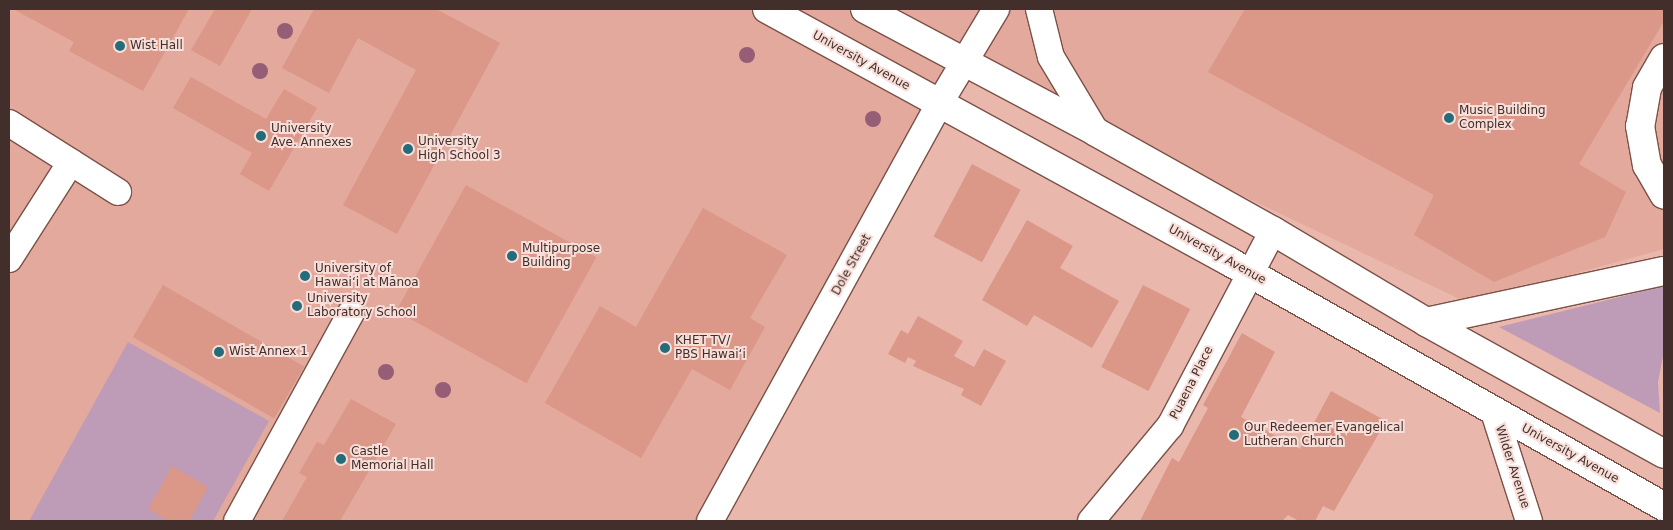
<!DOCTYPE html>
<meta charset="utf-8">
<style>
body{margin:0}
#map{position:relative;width:1673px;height:530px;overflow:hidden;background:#e9b7ac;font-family:"DejaVu Sans",sans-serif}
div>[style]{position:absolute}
.built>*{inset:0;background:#e2a99c}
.green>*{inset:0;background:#be9cb7}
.building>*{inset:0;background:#db9788;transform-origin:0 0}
.roads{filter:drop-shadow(1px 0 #7c5147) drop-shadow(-1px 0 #7c5147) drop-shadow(0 1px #7c5147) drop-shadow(0 -1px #7c5147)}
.minor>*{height:26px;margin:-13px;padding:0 13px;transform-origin:13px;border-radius:13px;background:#fff}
.major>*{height:28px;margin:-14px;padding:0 14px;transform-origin:14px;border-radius:14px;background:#fff}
.highway>*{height:28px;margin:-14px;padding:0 14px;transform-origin:14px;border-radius:14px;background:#fff}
.trees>*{width:16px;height:16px;margin:-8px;border-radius:50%;background:#965d77}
.dots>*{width:14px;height:14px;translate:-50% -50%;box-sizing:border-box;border:2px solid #f8ded8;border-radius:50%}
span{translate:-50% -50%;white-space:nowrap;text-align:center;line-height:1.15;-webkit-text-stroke:4px #f8ded8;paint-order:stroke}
.poi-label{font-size:12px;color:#422e2a}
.left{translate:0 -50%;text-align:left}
.street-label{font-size:12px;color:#422e2a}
.frame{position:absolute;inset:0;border:10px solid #422e2a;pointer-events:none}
</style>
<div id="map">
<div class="built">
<div style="clip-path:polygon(9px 9px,1664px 9px,1664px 249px,1468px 303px,964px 63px,710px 521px,9px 521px)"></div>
</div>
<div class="green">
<div style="clip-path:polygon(1664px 286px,1664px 351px,1658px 382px,1660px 413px,1499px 327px)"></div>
<div style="clip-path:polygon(128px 342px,269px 421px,213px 521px,29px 521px)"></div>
</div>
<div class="building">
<div style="clip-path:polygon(13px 9px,189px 9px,143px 91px,69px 51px,74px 42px)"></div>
<div style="clip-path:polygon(215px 9px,252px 9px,220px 66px,191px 50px)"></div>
<div style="clip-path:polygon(314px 9px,436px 9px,500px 43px,397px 234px,343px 205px,416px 70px,358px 38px,329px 93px,282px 68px)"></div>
<div style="clip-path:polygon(1245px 9px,1664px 9px,1664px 21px,1579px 164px,1626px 192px,1605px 237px,1494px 282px,1414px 235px,1434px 195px,1208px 72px)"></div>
<div style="clip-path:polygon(191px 77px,266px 119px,284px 89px,317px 108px,269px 191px,240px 174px,252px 153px,173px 108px)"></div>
<div style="left:972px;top:164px;width:55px;height:82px;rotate:28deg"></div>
<div style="left:466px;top:185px;width:149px;height:144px;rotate:29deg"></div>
<div style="clip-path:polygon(703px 208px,787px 255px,750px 318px,765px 327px,730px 390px,692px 369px,641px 458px,545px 403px,600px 306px,636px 327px)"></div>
<div style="clip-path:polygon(1027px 220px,1073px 246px,1060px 268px,1119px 301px,1092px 348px,1034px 315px,1027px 326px,982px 300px)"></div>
<div style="left:163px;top:285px;width:163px;height:60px;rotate:30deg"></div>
<div style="left:1143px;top:285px;width:53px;height:92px;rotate:27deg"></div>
<div style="clip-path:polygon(918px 316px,963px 341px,954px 356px,974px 367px,984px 349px,1006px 361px,981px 406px,961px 395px,964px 389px,913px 366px,916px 361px,908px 357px,905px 363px,888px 354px,901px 330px,908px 334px)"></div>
<div style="clip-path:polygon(1242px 333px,1275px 352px,1241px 417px,1300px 449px,1331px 391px,1386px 421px,1334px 511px,1323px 506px,1315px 521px,1299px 521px,1288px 515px,1282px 521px,1140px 521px,1172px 458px,1179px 462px,1208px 408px,1203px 405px)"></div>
<div style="clip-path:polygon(351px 399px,396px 424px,340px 521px,282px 521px,307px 477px,299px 473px,317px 442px,324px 445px)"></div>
<div style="clip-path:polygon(172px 466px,208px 487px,189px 521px,169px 521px,148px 509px)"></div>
</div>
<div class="roads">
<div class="minor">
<div style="left:1039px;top:9px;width:49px;rotate:76deg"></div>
<div style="left:1051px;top:57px;width:87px;rotate:59deg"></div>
<div style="left:9px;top:123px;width:129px;rotate:32.3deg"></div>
<div style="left:9px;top:259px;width:115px;rotate:-57.4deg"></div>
<div style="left:1494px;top:412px;width:114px;rotate:72.2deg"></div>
<div style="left:237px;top:521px;width:237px;rotate:-61.3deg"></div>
<div style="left:710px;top:521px;width:476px;rotate:-61.2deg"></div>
<div style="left:939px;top:104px;width:111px;rotate:-59deg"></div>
<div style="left:1091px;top:521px;width:124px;rotate:-50.3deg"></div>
<div style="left:1170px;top:426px;width:221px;rotate:-62.2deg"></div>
</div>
<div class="major">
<div style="left:767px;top:9px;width:528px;rotate:28.65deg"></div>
<div style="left:1230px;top:262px;width:498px;rotate:29.4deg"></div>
<div style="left:865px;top:9px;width:262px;rotate:28deg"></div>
<div style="left:1096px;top:132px;width:203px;rotate:29.2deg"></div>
<div style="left:1273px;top:231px;width:178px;rotate:30.7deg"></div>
<div style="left:1426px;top:322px;width:272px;rotate:29deg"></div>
</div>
<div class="highway">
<div style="left:1664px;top:58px;width:34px;rotate:120deg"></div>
<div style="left:1647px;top:88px;width:39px;rotate:100deg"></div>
<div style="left:1640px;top:126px;width:40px;rotate:80deg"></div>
<div style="left:1647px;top:165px;width:34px;rotate:60deg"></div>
<div style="left:1426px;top:322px;width:243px;rotate:-12.1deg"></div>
</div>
</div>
<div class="trees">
<div style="left:285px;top:31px"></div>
<div style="left:747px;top:55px"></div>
<div style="left:260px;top:71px"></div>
<div style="left:873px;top:119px"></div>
<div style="left:386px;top:372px"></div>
<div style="left:443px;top:390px"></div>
</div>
<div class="dots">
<div style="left:120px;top:46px;background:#256c7a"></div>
<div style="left:1449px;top:118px;background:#256c7a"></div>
<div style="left:261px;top:136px;background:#256c7a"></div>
<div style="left:408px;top:149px;background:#256c7a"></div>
<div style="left:512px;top:256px;background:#256c7a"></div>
<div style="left:305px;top:276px;background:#256c7a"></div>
<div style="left:297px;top:306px;background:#256c7a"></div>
<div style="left:665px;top:348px;background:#256c7a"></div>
<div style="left:219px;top:352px;background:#256c7a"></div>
<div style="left:1234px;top:435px;background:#256c7a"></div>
<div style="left:341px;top:459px;background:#256c7a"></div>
</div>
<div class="poi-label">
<span class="left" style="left:130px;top:46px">Wist Hall</span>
<span class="left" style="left:1459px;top:118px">Music Building<br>Complex</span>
<span class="left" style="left:271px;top:136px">University<br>Ave. Annexes</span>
<span class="left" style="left:418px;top:149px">University<br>High School 3</span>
<span class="left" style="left:522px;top:256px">Multipurpose<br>Building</span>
<span class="left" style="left:315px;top:276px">University of<br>Hawaiʻi at Mānoa</span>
<span class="left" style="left:307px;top:306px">University<br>Laboratory School</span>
<span class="left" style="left:675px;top:348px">KHET TV/<br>PBS Hawai‘i</span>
<span class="left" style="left:229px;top:352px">Wist Annex 1</span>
<span class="left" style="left:1244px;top:435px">Our Redeemer Evangelical<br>Lutheran Church</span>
<span class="left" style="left:351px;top:459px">Castle<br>Memorial Hall</span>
</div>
<div class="street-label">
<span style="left:861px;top:61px;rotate:29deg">University Avenue</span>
<span style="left:1217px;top:255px;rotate:29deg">University Avenue</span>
<span style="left:852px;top:265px;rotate:-61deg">Dole Street</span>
<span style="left:1192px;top:383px;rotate:-63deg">Puaena Place</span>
<span style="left:1570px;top:454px;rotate:29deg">University Avenue</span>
<span style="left:1512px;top:467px;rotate:72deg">Wilder Avenue</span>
</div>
<div class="frame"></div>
</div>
